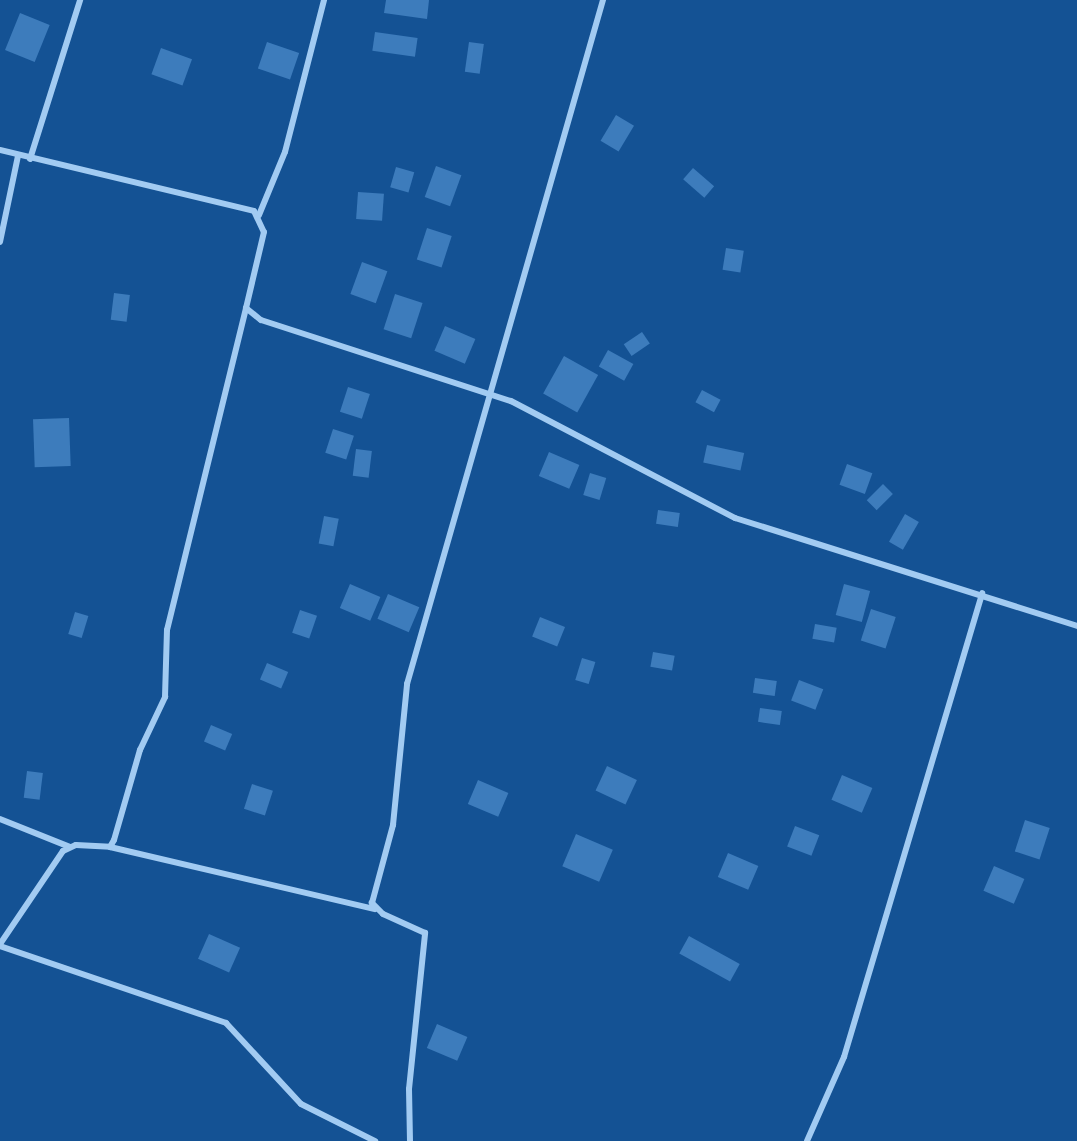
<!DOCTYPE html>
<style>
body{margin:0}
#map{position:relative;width:1077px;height:1141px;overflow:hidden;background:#145294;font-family:Barlow,sans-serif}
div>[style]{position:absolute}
.building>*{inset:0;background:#3d7cbc;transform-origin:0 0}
.street>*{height:6px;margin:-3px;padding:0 3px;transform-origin:3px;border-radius:3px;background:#a2cbf2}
span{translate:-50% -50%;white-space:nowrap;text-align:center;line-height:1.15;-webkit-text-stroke:5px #145294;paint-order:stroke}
</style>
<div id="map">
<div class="building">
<div style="clip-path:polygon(386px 0,429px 0,427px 19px,384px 13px)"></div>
<div style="left:20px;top:13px;width:32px;height:40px;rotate:22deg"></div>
<div style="left:375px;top:32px;width:43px;height:19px;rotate:8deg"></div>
<div style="left:267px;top:42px;width:34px;height:28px;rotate:19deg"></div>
<div style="left:469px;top:42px;width:15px;height:30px;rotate:8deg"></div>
<div style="left:161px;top:48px;width:33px;height:28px;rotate:20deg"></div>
<div style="left:616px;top:115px;width:21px;height:30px;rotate:31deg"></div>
<div style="left:436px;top:166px;width:27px;height:33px;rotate:20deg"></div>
<div style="left:396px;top:167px;width:19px;height:21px;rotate:16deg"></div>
<div style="left:693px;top:168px;width:28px;height:15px;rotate:41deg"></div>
<div style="left:358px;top:192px;width:26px;height:27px;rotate:4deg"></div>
<div style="left:427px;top:228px;width:26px;height:33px;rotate:18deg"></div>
<div style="left:726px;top:248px;width:18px;height:22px;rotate:9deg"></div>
<div style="left:362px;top:262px;width:27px;height:34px;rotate:20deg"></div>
<div style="left:114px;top:293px;width:16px;height:27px;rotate:7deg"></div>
<div style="left:395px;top:294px;width:29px;height:37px;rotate:18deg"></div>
<div style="left:445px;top:326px;width:33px;height:27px;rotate:23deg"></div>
<div style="left:642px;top:332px;width:14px;height:22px;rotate:56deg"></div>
<div style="left:608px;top:350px;width:29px;height:19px;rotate:29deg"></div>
<div style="left:564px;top:356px;width:39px;height:43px;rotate:29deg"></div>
<div style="left:348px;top:387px;width:23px;height:26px;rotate:18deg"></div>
<div style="left:702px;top:390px;width:21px;height:14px;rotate:28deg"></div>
<div style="left:69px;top:418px;width:48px;height:36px;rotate:88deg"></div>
<div style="left:333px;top:429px;width:22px;height:25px;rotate:18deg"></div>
<div style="left:707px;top:445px;width:38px;height:18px;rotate:12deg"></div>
<div style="left:356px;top:449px;width:16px;height:27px;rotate:7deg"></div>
<div style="left:549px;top:452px;width:33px;height:26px;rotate:23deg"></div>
<div style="left:847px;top:464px;width:27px;height:22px;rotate:20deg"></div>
<div style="left:590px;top:473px;width:17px;height:23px;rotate:17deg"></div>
<div style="left:883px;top:484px;width:14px;height:23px;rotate:45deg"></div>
<div style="left:658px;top:510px;width:22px;height:14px;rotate:8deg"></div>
<div style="left:905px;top:514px;width:16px;height:32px;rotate:30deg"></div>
<div style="left:324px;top:516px;width:15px;height:28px;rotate:11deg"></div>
<div style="left:350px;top:584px;width:33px;height:26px;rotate:23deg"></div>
<div style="left:844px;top:584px;width:27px;height:32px;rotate:15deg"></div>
<div style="left:388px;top:594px;width:34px;height:27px;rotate:23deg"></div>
<div style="left:871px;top:609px;width:26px;height:33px;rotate:18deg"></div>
<div style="left:300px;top:610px;width:18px;height:24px;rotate:19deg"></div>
<div style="left:75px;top:612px;width:14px;height:23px;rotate:17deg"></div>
<div style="left:540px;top:617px;width:27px;height:21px;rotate:22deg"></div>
<div style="left:815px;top:624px;width:22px;height:15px;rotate:10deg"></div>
<div style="left:653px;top:652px;width:22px;height:15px;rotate:10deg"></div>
<div style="left:582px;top:658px;width:14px;height:23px;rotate:17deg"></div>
<div style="left:267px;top:663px;width:23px;height:18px;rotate:23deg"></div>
<div style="left:755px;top:678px;width:22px;height:15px;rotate:8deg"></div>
<div style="left:799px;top:680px;width:26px;height:22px;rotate:21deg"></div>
<div style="left:760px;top:708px;width:22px;height:14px;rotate:8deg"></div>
<div style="left:211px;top:725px;width:23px;height:18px;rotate:23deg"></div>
<div style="left:607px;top:766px;width:33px;height:27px;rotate:25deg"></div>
<div style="left:27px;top:771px;width:16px;height:27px;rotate:7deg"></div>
<div style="left:842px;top:775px;width:33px;height:27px;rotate:23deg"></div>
<div style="left:478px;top:780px;width:33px;height:26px;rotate:23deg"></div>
<div style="left:252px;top:784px;width:22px;height:26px;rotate:18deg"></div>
<div style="left:1025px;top:820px;width:26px;height:33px;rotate:18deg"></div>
<div style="left:795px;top:826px;width:26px;height:22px;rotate:21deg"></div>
<div style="left:576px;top:834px;width:40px;height:35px;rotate:23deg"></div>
<div style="left:728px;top:853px;width:33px;height:26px;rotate:23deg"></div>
<div style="left:994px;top:866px;width:33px;height:27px;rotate:23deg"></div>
<div style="left:209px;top:934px;width:34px;height:27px;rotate:24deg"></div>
<div style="left:689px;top:936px;width:58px;height:20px;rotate:29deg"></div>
<div style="left:437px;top:1024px;width:33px;height:26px;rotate:23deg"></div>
</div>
<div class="street">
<div style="left:0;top:150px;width:261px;rotate:13.5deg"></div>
<div style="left:254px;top:211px;width:23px;rotate:65deg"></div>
<div style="left:264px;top:232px;width:78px;rotate:103.3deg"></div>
<div style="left:246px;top:308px;width:19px;rotate:39deg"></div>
<div style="left:261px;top:320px;width:263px;rotate:18deg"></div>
<div style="left:511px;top:401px;width:253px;rotate:27.6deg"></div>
<div style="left:735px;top:518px;width:359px;rotate:17.5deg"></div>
<div style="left:30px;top:159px;width:167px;rotate:-72.5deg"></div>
<div style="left:259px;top:215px;width:68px;rotate:-67.6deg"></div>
<div style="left:285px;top:152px;width:157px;rotate:-75.6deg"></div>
<div style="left:0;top:242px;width:88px;rotate:-78.2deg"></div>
<div style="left:0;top:819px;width:75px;rotate:21.8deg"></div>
<div style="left:110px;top:847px;width:272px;rotate:13.2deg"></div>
<div style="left:0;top:944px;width:112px;rotate:-55.9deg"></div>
<div style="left:63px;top:851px;width:14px;rotate:-25deg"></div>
<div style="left:76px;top:845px;width:34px;rotate:3deg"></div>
<div style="left:110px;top:847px;width:8px;rotate:-60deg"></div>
<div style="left:114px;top:840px;width:94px;rotate:-73.9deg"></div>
<div style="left:140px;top:750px;width:59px;rotate:-64.7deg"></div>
<div style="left:165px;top:697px;width:67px;rotate:-88.3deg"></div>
<div style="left:167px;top:630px;width:332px;rotate:-76.2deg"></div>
<div style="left:0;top:946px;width:239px;rotate:18.8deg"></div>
<div style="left:226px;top:1023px;width:110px;rotate:47.2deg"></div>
<div style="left:301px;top:1104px;width:83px;rotate:26.6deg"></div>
<div style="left:410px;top:1141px;width:52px;rotate:-91.1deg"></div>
<div style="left:409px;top:1089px;width:157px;rotate:-84.1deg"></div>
<div style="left:425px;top:933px;width:46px;rotate:-155.7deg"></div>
<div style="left:383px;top:914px;width:16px;rotate:-135deg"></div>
<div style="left:372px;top:903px;width:81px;rotate:-74.9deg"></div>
<div style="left:393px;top:825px;width:142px;rotate:-84.3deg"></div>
<div style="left:407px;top:684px;width:712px;rotate:-74.01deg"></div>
<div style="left:807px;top:1141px;width:92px;rotate:-66.2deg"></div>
<div style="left:844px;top:1057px;width:484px;rotate:-73.4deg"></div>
</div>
</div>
